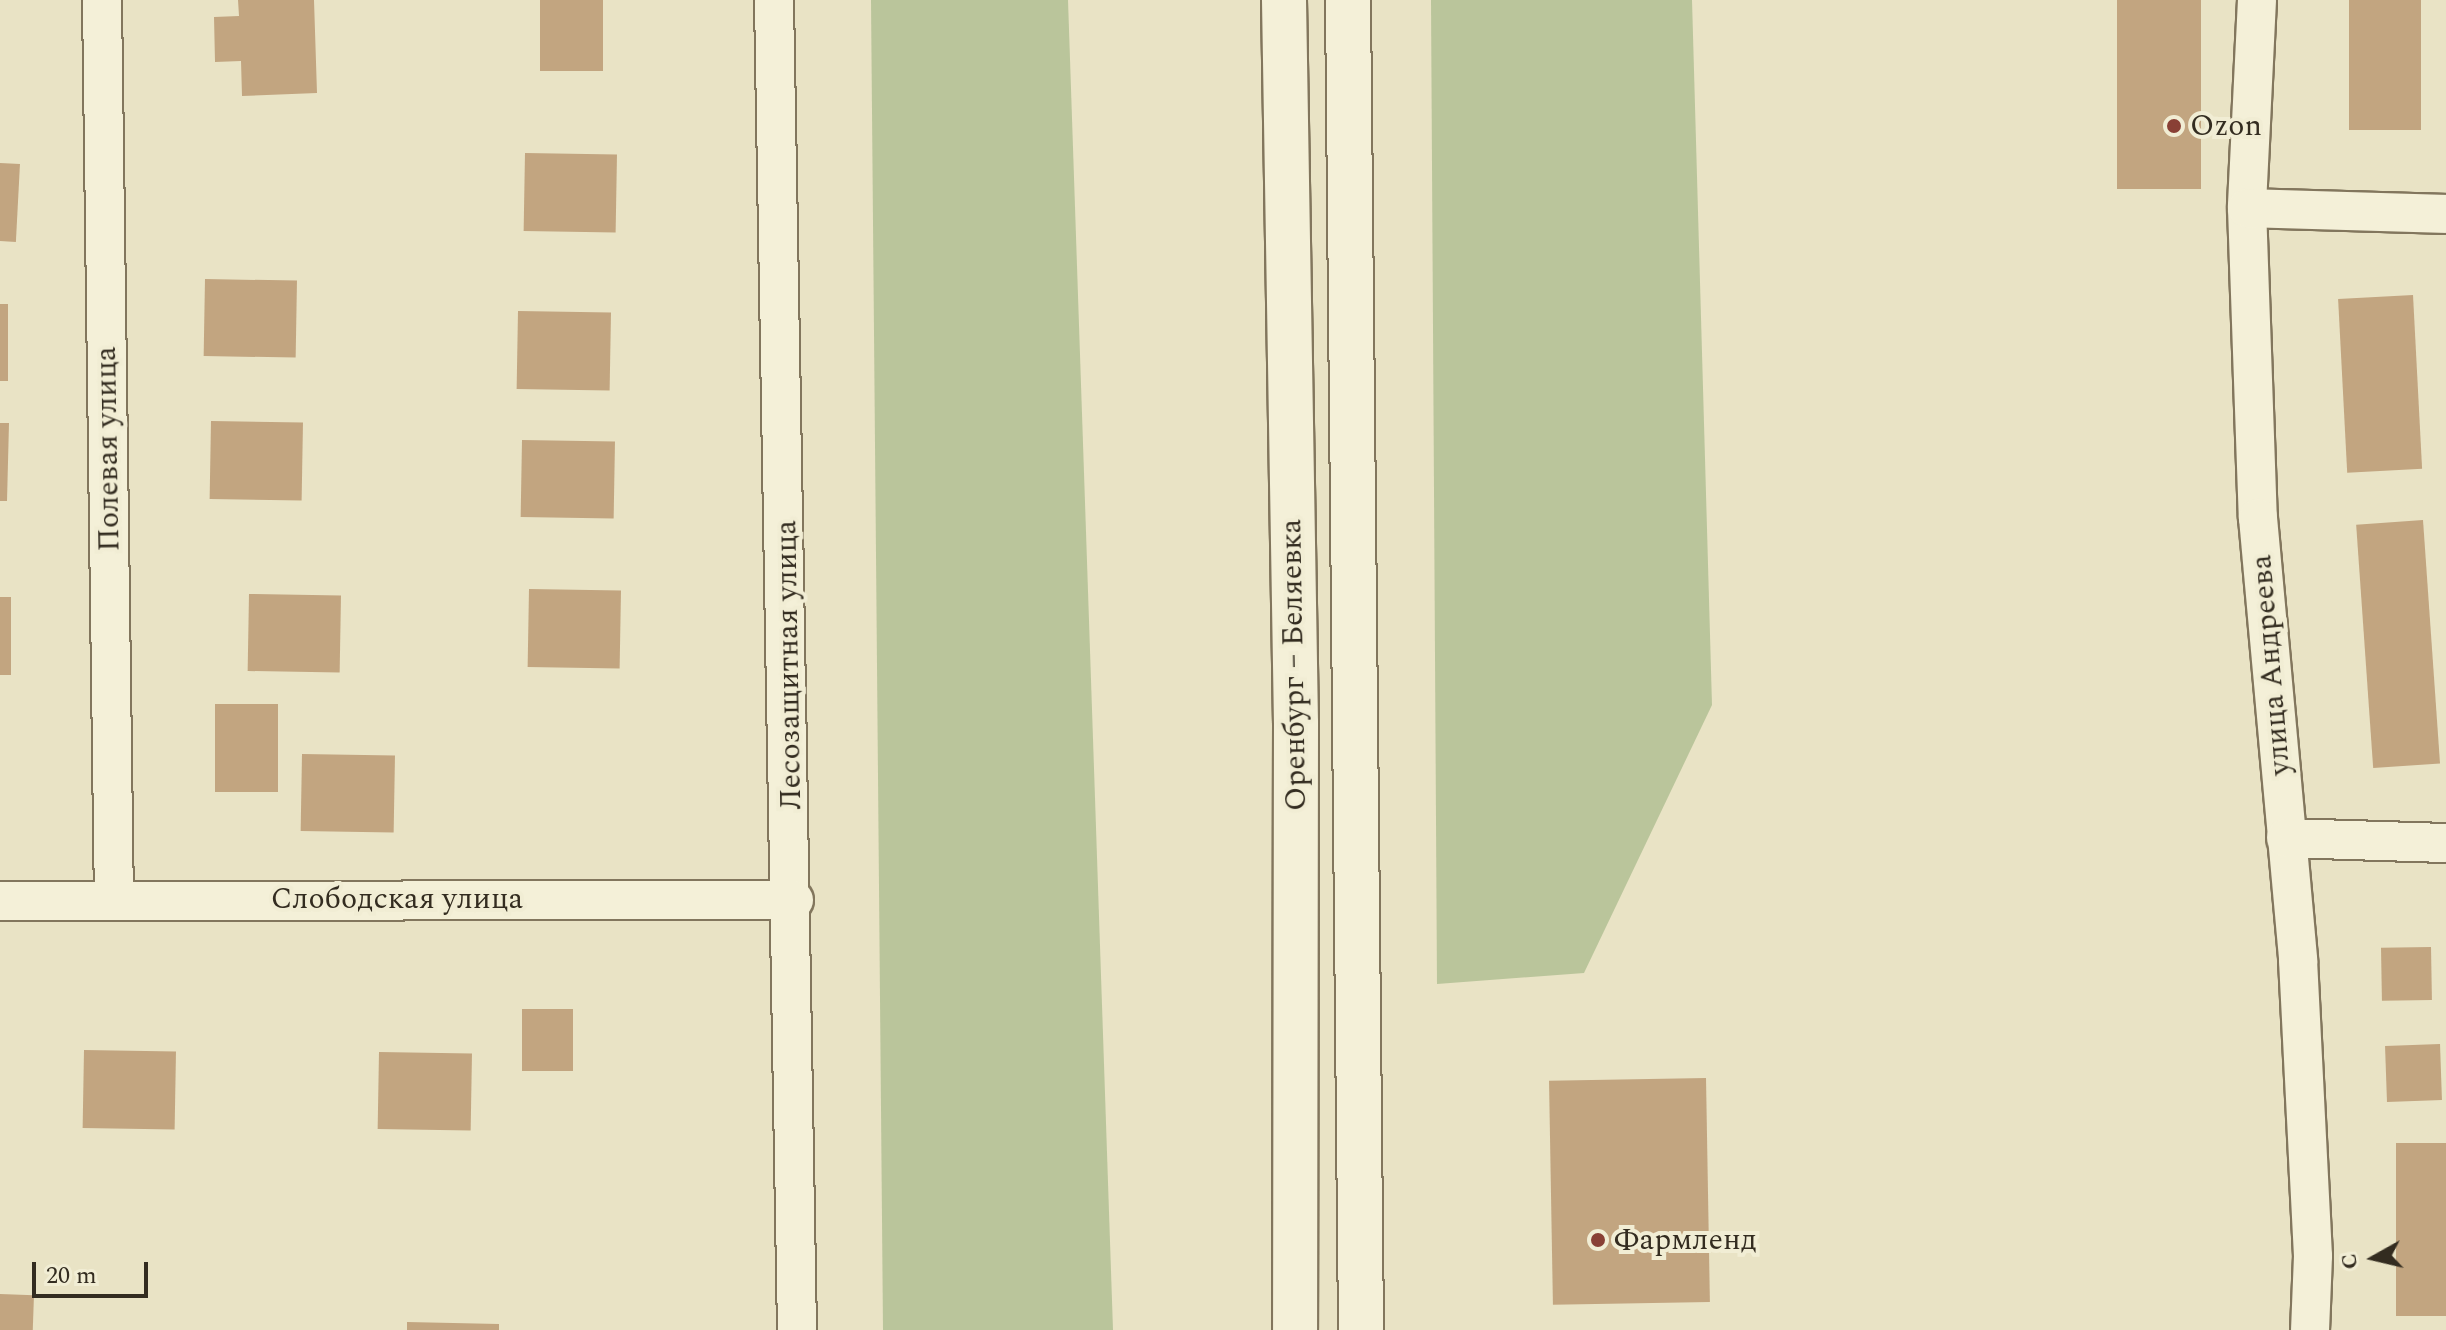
<!DOCTYPE html>
<meta charset="utf-8">
<style>
body{margin:0}
#map{position:relative;width:2446px;height:1330px;overflow:hidden;background:#e9e3c5;font-family:Spectral,serif}
div>[style]{position:absolute}
.green>*{inset:0;background:#bac59b}
.building>*{inset:0;background:#c2a580;transform-origin:0 0}
.roads{filter:drop-shadow(2px 0 #82765d) drop-shadow(-2px 0 #82765d) drop-shadow(0 2px #82765d) drop-shadow(0 -2px #82765d)}
.street>*{height:38px;margin:-19px;padding:0 19px;transform-origin:19px;border-radius:19px;background:#f4f0d8}
.secondary>*{height:44px;margin:-22px;padding:0 22px;transform-origin:22px;border-radius:22px;background:#f4f0d8}
.dots>*{width:22px;height:22px;translate:-50% -50%;box-sizing:border-box;border:4px solid #f1edd4;border-radius:50%}
span{translate:-50% -50%;white-space:nowrap;text-align:center;line-height:1.15;-webkit-text-stroke:8px #f1edd4;paint-order:stroke}
.poi-label{font-size:30px;color:#332c20}
.left{translate:0 -50%;text-align:left}
.street-label{font-size:30px;color:#332c20}
.north{position:absolute;left:2334px;top:1218px;width:80px;height:80px;-webkit-text-stroke:6px #f1edd4;paint-order:stroke;rotate:262deg;font-size:22px;font-weight:700;line-height:32px;text-align:center;color:#332c20}
.north::after{content:'';display:block;margin:auto;width:28px;height:36px;background:#332c20;clip-path:polygon(50% 0,100% 100%,50% 72%,0 100%)}
.scale{position:absolute;left:32px;top:1262px;width:116px;height:36px;box-sizing:border-box;border:4px solid #332c20;border-top:0;padding-left:10px;font-size:24px;line-height:28px;white-space:nowrap;color:#332c20;-webkit-text-stroke:6px #f1edd4;paint-order:stroke}
</style>
<div id="map">
<div class="green">
<div style="clip-path:polygon(871px 0,1068px 0,1113px 1330px,883px 1330px)"></div>
<div style="clip-path:polygon(1431px 0,1692px 0,1712px 705px,1584px 973px,1437px 984px)"></div>
</div>
<div class="building">
<div style="clip-path:polygon(238px 0,314px 0,317px 93px,242px 96px,241px 61px,215px 62px,214px 17px,239px 16px)"></div>
<div style="left:540px;top:0;width:63px;height:71px"></div>
<div style="left:2117px;top:0;width:84px;height:189px"></div>
<div style="left:2349px;top:0;width:72px;height:130px"></div>
<div style="left:525px;top:153px;width:92px;height:78px;rotate:1deg"></div>
<div style="left:0;top:163px;width:20px;height:78px;rotate:3deg"></div>
<div style="left:205px;top:279px;width:92px;height:77px;rotate:1deg"></div>
<div style="left:2413px;top:295px;width:174px;height:75px;rotate:87deg"></div>
<div style="left:0;top:304px;width:8px;height:77px"></div>
<div style="left:518px;top:311px;width:93px;height:78px;rotate:1deg"></div>
<div style="left:211px;top:421px;width:92px;height:78px;rotate:1deg"></div>
<div style="clip-path:polygon(0 423px,9px 423px,7px 501px,0 501px)"></div>
<div style="left:522px;top:440px;width:93px;height:77px;rotate:1deg"></div>
<div style="left:2423px;top:520px;width:244px;height:67px;rotate:86deg"></div>
<div style="left:529px;top:589px;width:92px;height:78px;rotate:1deg"></div>
<div style="left:249px;top:594px;width:92px;height:77px;rotate:1deg"></div>
<div style="left:0;top:597px;width:11px;height:78px"></div>
<div style="left:215px;top:704px;width:63px;height:88px"></div>
<div style="left:302px;top:754px;width:93px;height:77px;rotate:1deg"></div>
<div style="left:2431px;top:947px;width:53px;height:50px;rotate:89deg"></div>
<div style="left:522px;top:1009px;width:51px;height:62px"></div>
<div style="left:2440px;top:1044px;width:56px;height:55px;rotate:88deg"></div>
<div style="left:84px;top:1050px;width:92px;height:78px;rotate:1deg"></div>
<div style="left:379px;top:1052px;width:93px;height:77px;rotate:1deg"></div>
<div style="left:1706px;top:1078px;width:224px;height:157px;rotate:89deg"></div>
<div style="left:2396px;top:1143px;width:50px;height:173px"></div>
<div style="left:0;top:1294px;width:34px;height:36px;rotate:2deg"></div>
<div style="clip-path:polygon(407px 1322px,499px 1324px,499px 1330px,407px 1330px)"></div>
</div>
<div class="roads">
<div class="street">
<div style="left:102px;top:0;width:899px;rotate:89.24deg"></div>
<div style="left:774px;top:0;width:1330px;rotate:89.01deg"></div>
<div style="left:2257px;top:0;width:208px;rotate:92.8deg"></div>
<div style="left:2247px;top:208px;width:310px;rotate:88deg"></div>
<div style="left:2258px;top:518px;width:444px;rotate:84.8deg"></div>
<div style="left:2298px;top:960px;width:296px;rotate:87.1deg"></div>
<div style="left:2313px;top:1256px;width:74px;rotate:92.3deg"></div>
<div style="left:2247px;top:208px;width:199px;rotate:1.7deg"></div>
<div style="left:2286px;top:838px;width:160px;rotate:1.8deg"></div>
<div style="left:0;top:901px;width:794px;rotate:-0.07deg"></div>
</div>
<div class="secondary">
<div style="left:1284px;top:0;width:724px;rotate:89.05deg"></div>
<div style="left:1296px;top:724px;width:606px;rotate:90.09deg"></div>
<div style="left:1348px;top:0;width:1330px;rotate:89.44deg"></div>
</div>
</div>
<div class="dots">
<div style="left:2174px;top:126px;background:#894035"></div>
<div style="left:1598px;top:1240px;background:#894035"></div>
</div>
<div class="poi-label">
<span class="left" style="left:2190px;top:126px">Ozon</span>
<span class="left" style="left:1614px;top:1240px">Фармленд</span>
</div>
<div class="street-label">
<span style="left:108px;top:449px;rotate:-91deg">Полевая улица</span>
<span style="left:789px;top:665px;rotate:-91deg">Лесозащитная улица</span>
<span style="left:1294px;top:665px;rotate:-91deg">Оренбург – Беляевка</span>
<span style="left:2271px;top:665px;rotate:-95deg">улица Андреева</span>
<span style="left:397px;top:899px">Слободская улица</span>
</div>
<div class="north">С</div>
<div class="scale">20 m</div>
</div>
